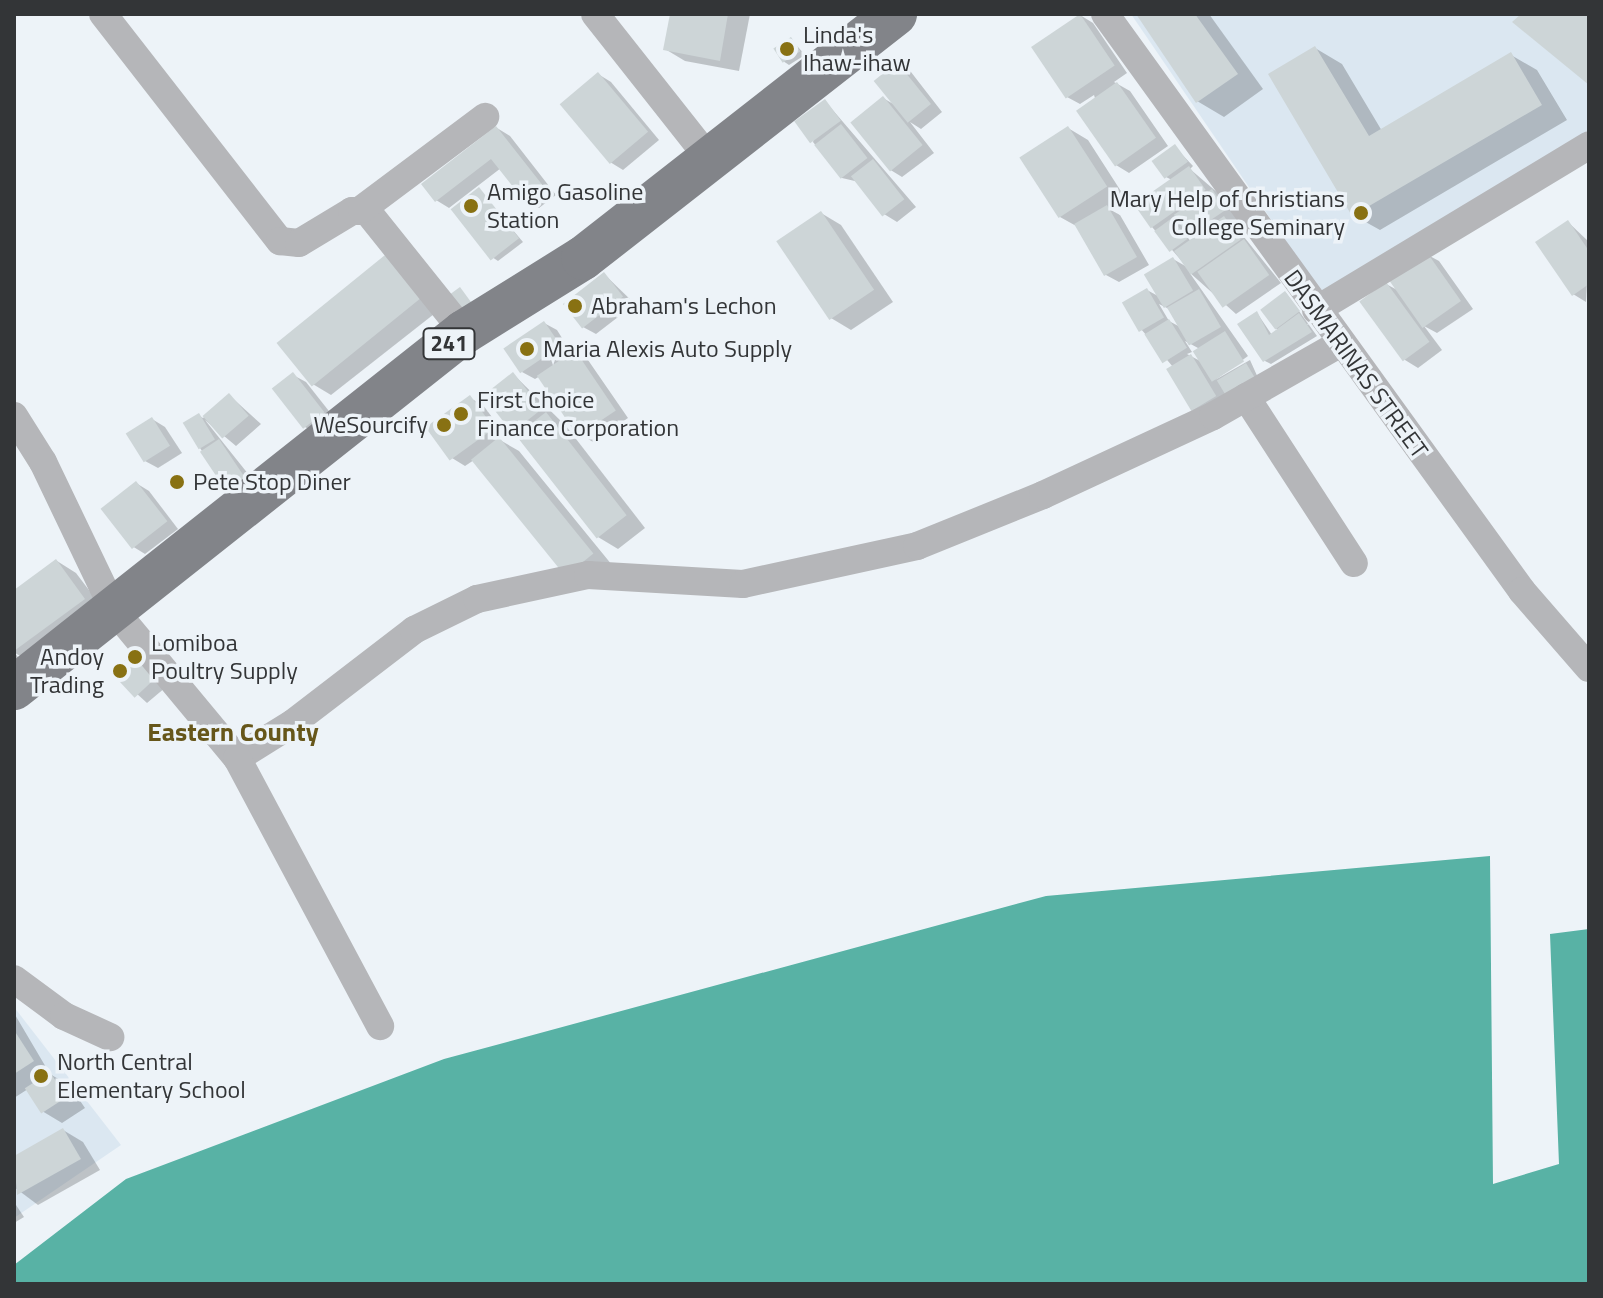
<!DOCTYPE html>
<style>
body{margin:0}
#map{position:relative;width:1603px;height:1298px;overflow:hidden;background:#edf3f8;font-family:"Titillium Web",sans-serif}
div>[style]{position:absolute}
.built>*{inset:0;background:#dbe7f1}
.water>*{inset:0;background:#58b2a5}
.shadow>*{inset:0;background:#0003}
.building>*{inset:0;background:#cdd5d7;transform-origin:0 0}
.minor>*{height:28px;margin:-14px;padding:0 14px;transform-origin:14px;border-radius:14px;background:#b5b6b9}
.primary>*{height:44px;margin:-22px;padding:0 22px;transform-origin:22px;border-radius:22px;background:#828489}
.dots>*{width:22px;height:22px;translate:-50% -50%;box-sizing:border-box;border:4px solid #edf3f8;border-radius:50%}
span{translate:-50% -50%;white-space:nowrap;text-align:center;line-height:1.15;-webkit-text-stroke:7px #edf3f8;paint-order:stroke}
.shield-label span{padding:2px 6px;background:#edf3f8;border:2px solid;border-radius:6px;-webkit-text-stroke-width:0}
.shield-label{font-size:22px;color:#333537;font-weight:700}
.poi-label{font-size:24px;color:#333537}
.left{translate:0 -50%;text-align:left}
.right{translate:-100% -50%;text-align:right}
.street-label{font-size:24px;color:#333537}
.neighbourhood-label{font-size:26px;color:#66561a;font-weight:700}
.frame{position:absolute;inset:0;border:16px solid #333537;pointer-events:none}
</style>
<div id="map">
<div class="built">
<div style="clip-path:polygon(1131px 14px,1589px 14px,1589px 133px,1321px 293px)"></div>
<div style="clip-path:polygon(14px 1007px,121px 1145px,14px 1218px)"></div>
</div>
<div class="water">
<div style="clip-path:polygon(1490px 856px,1493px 1184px,1559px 1164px,1550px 934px,1589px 929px,1589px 1284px,14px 1284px,14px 1265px,126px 1179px,444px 1059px,1046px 896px)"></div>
</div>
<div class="shadow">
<div style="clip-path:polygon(672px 14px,750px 14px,739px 71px,685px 61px,665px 49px)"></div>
<div style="clip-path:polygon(1138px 14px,1209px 14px,1263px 89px,1224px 117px,1197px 101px)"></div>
<div style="clip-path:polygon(1080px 15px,1093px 23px,1127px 73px,1114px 82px,1130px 91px,1168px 146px,1129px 173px,1116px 165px,1094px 95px,1080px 104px,1067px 97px)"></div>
<div style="clip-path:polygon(791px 39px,805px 55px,789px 65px,783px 61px)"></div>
<div style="clip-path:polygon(1315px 48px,1342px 64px,1382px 131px,1511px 55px,1537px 70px,1567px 120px,1380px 230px,1353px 215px)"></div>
<div style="clip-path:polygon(898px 64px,911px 72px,942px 112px,921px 129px,910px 122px,934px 153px,902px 177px,889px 169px,883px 98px,895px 105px)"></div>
<div style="clip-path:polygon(598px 74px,611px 82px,659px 140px,623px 170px,610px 162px)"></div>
<div style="clip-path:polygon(825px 101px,916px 207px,897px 222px,884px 214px,859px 182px,842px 178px,813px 142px)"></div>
<div style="clip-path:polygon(497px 128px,510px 136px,556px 195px,539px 208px,526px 200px,501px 168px,449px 208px,436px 200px)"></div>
<div style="clip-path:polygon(1068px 128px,1088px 140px,1126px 199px,1109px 209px,1120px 215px,1149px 265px,1119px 282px,1106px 275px,1078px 227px,1060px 217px)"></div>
<div style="clip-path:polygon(evenodd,1175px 147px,1193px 166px,1190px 169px,1225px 199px,1238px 218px,1232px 222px,1281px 283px,1236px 314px,1189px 272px,1248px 356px,1215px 380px,1250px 360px,1259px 380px,1205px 417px,1192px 409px,1173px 367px,1141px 329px,1147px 290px,1158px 296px,1173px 259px,1187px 267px,1152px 227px,1172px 180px,1166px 177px,1175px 147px,1183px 230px,1196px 238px,1191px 242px,1183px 230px,1175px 147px,1159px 304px,1171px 310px,1182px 328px,1169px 321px,1159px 304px,1175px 147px,1185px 341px,1198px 348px,1202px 362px,1187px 354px,1192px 352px,1185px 341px)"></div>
<div style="clip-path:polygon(479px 190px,523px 242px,498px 261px,492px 257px)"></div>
<div style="clip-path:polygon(821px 213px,841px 225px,893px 302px,851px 330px,831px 318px)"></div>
<div style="clip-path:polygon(1568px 222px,1589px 242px,1586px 302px,1573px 294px)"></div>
<div style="clip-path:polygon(390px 254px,443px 307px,331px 395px,311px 383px)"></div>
<div style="clip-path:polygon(1426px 254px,1439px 261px,1473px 309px,1437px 333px,1424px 326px,1442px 350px,1418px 368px,1405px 360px,1386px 284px,1401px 292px)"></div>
<div style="clip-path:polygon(604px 274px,635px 304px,596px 334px,583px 327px)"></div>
<div style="clip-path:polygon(1286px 293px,1317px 336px,1271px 364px,1265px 361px,1257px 313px,1272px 335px,1279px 330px,1275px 328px)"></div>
<div style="clip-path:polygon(544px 323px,557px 330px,572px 354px,588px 360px,628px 418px,593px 442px,580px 434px,540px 376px,535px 379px,522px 372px)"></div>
<div style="clip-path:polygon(293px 375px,306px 382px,336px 420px,318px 435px,305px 427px)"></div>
<div style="clip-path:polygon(514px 375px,566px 426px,645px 528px,618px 549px,598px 537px,513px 431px)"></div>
<div style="clip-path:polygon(229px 395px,261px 424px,236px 446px,205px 420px,257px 485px,240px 497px,227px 489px,200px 448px,199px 416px,203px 418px)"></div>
<div style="clip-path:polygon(470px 398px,483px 405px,506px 436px,500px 440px,519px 451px,612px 565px,588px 585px,474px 460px,465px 466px,452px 458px)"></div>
<div style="clip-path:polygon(152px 419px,165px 427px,182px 453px,158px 468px,145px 461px)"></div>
<div style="clip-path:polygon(136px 483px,149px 491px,178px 529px,145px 554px,132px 546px)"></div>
<div style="clip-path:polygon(57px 561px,76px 573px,104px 610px,33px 663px,15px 653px,35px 681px,14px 696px,14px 593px)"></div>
<div style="clip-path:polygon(113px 672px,172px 682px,147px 703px)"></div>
<div style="clip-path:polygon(14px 1013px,50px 1074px,70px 1086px,85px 1108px,62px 1123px,42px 1111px,28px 1089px,14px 1098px)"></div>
<div style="clip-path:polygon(63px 1130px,83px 1142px,100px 1170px,38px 1205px,14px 1187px,14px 1158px)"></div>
<div style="clip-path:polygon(14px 1202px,24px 1217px,14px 1223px)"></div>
</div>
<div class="building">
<div style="clip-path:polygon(670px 14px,728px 14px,720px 61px,663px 50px)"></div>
<div style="left:1080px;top:14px;width:62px;height:59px;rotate:56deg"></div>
<div style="clip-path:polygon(1136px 14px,1195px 14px,1238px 74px,1196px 103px)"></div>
<div style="clip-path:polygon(1521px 14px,1589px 14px,1589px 85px,1512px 22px)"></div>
<div style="left:791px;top:37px;width:17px;height:21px;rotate:57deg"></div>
<div style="clip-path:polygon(1315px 46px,1369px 136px,1511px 52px,1542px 105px,1352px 216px,1268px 74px)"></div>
<div style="left:897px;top:62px;width:54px;height:30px;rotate:51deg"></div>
<div style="left:598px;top:72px;width:78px;height:50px;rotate:50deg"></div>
<div style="left:1117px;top:82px;width:68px;height:50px;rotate:55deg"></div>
<div style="left:883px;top:96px;width:63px;height:42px;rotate:51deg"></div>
<div style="left:825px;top:99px;width:27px;height:38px;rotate:54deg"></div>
<div style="left:841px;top:124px;width:43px;height:34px;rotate:52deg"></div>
<div style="clip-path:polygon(496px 126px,544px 187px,525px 202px,491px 159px,435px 202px,421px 184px)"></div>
<div style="left:1068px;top:126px;width:72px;height:58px;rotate:57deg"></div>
<div style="left:1175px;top:144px;width:22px;height:29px;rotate:54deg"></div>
<div style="left:873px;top:159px;width:51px;height:28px;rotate:52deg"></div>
<div style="left:1189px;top:166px;width:29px;height:67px;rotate:55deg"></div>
<div style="left:479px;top:187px;width:65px;height:36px;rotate:52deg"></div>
<div style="left:1212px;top:189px;width:25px;height:46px;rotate:56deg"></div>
<div style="left:1107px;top:205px;width:60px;height:38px;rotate:60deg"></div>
<div style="left:821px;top:211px;width:95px;height:54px;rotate:56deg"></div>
<div style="left:1224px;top:216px;width:29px;height:61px;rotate:55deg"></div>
<div style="left:1172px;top:218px;width:26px;height:22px;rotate:54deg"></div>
<div style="clip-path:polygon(1568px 220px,1589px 251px,1589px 284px,1572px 296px,1535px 242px)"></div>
<div style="left:1244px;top:239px;width:44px;height:57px;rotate:55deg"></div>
<div style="left:390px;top:251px;width:56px;height:146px;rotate:51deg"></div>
<div style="left:1426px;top:251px;width:61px;height:47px;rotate:55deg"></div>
<div style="left:1173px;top:257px;width:39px;height:34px;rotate:59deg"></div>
<div style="left:604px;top:272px;width:31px;height:52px;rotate:52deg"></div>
<div style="left:1386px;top:282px;width:74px;height:33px;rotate:54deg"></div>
<div style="left:460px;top:287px;width:19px;height:17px;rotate:54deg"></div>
<div style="left:1147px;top:288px;width:34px;height:29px;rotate:60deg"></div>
<div style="left:1199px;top:289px;width:44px;height:37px;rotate:60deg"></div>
<div style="left:1285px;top:291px;width:25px;height:31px;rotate:53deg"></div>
<div style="clip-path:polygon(1257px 311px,1269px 335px,1299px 313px,1312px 332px,1263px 362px,1237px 324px)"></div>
<div style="left:1169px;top:319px;width:34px;height:29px;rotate:58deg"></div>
<div style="left:544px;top:321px;width:30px;height:49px;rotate:56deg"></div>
<div style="left:1225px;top:331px;width:36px;height:38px;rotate:58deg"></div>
<div style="left:575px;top:350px;width:73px;height:46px;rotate:56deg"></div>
<div style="left:1191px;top:354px;width:49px;height:29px;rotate:59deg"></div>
<div style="left:1246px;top:363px;width:23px;height:34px;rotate:59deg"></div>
<div style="left:293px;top:372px;width:51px;height:27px;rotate:52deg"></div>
<div style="left:513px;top:372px;width:47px;height:38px;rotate:52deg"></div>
<div style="left:229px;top:393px;width:30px;height:35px;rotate:49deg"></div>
<div style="left:470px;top:395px;width:41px;height:55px;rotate:54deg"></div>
<div style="left:546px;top:412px;width:131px;height:38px;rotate:52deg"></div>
<div style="left:199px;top:413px;width:31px;height:19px;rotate:59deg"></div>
<div style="left:152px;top:417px;width:34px;height:31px;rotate:58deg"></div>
<div style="left:499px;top:437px;width:150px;height:36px;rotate:51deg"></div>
<div style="left:219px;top:439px;width:46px;height:23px;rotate:56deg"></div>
<div style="left:136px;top:481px;width:51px;height:45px;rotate:52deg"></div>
<div style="clip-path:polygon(56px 559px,85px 599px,14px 651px,14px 590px)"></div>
<div style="left:137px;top:649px;width:34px;height:35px;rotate:47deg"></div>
<div style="clip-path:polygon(14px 1030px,34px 1061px,14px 1074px)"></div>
<div style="left:50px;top:1072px;width:30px;height:30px;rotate:57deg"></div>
<div style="clip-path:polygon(63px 1128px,81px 1159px,17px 1195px,14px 1156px)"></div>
</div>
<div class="minor">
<div style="left:103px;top:14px;width:288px;rotate:52.1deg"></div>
<div style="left:280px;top:241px;width:19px;rotate:6deg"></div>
<div style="left:299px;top:243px;width:62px;rotate:-31.1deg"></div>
<div style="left:352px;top:211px;width:15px"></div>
<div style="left:367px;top:211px;width:155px;rotate:51.3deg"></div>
<div style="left:595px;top:14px;width:187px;rotate:51.7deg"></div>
<div style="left:1105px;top:14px;width:712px;rotate:54.14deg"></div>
<div style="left:1522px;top:591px;width:102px;rotate:49deg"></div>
<div style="left:362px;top:209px;width:154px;rotate:-36.8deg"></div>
<div style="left:1316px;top:310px;width:319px;rotate:-31.1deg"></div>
<div style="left:1246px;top:397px;width:198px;rotate:57deg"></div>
<div style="left:14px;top:416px;width:54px;rotate:57.8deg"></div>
<div style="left:43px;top:462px;width:164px;rotate:64.4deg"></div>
<div style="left:114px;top:610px;width:192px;rotate:50.3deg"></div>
<div style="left:237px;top:758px;width:66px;rotate:-32deg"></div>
<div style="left:293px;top:723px;width:153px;rotate:-37.5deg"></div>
<div style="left:414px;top:630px;width:70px;rotate:-26.2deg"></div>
<div style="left:477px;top:599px;width:114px;rotate:-12.2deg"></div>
<div style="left:588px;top:575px;width:155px;rotate:3.3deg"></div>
<div style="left:743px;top:584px;width:178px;rotate:-12.3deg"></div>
<div style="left:917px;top:546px;width:136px;rotate:-22deg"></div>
<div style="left:1043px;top:495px;width:187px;rotate:-24.9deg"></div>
<div style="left:1213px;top:416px;width:145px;rotate:-29.7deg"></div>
<div style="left:237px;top:758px;width:304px;rotate:61.9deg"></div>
<div style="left:14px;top:979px;width:62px;rotate:36.5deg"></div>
<div style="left:64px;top:1016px;width:51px;rotate:24.5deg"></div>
</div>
<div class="primary">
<div style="left:14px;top:688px;width:574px;rotate:-38.35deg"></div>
<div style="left:464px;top:332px;width:140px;rotate:-31.9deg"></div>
<div style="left:583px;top:258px;width:396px;rotate:-38deg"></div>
</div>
<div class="dots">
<div style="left:787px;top:49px;background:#887113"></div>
<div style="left:471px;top:206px;background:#887113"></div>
<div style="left:1361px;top:213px;background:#887113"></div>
<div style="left:575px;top:306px;background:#887113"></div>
<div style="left:527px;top:349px;background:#887113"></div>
<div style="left:461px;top:414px;background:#887113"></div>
<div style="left:444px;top:425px;background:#887113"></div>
<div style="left:177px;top:482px;background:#887113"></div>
<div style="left:135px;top:657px;background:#887113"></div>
<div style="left:120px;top:671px;background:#887113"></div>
<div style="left:41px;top:1076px;background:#887113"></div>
</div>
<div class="shield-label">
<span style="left:449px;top:344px">241</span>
</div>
<div class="poi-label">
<span class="left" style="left:803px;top:49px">Linda's<br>Ihaw-ihaw</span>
<span class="left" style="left:487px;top:206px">Amigo Gasoline<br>Station</span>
<span class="right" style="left:1345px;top:213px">Mary Help of Christians<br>College Seminary</span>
<span class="left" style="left:591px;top:306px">Abraham's Lechon</span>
<span class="left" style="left:543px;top:349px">Maria Alexis Auto Supply</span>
<span class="left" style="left:477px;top:414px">First Choice<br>Finance Corporation</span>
<span class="right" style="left:428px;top:425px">WeSourcify</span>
<span class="left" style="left:193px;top:482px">Pete Stop Diner</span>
<span class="left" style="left:151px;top:657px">Lomiboa<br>Poultry Supply</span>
<span class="right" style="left:104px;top:671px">Andoy<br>Trading</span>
<span class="left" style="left:57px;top:1076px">North Central<br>Elementary School</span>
</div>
<div class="street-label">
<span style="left:1356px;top:364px;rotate:54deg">DASMARINAS STREET</span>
</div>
<div class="neighbourhood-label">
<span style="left:233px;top:732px">Eastern County</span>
</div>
<div class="frame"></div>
</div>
